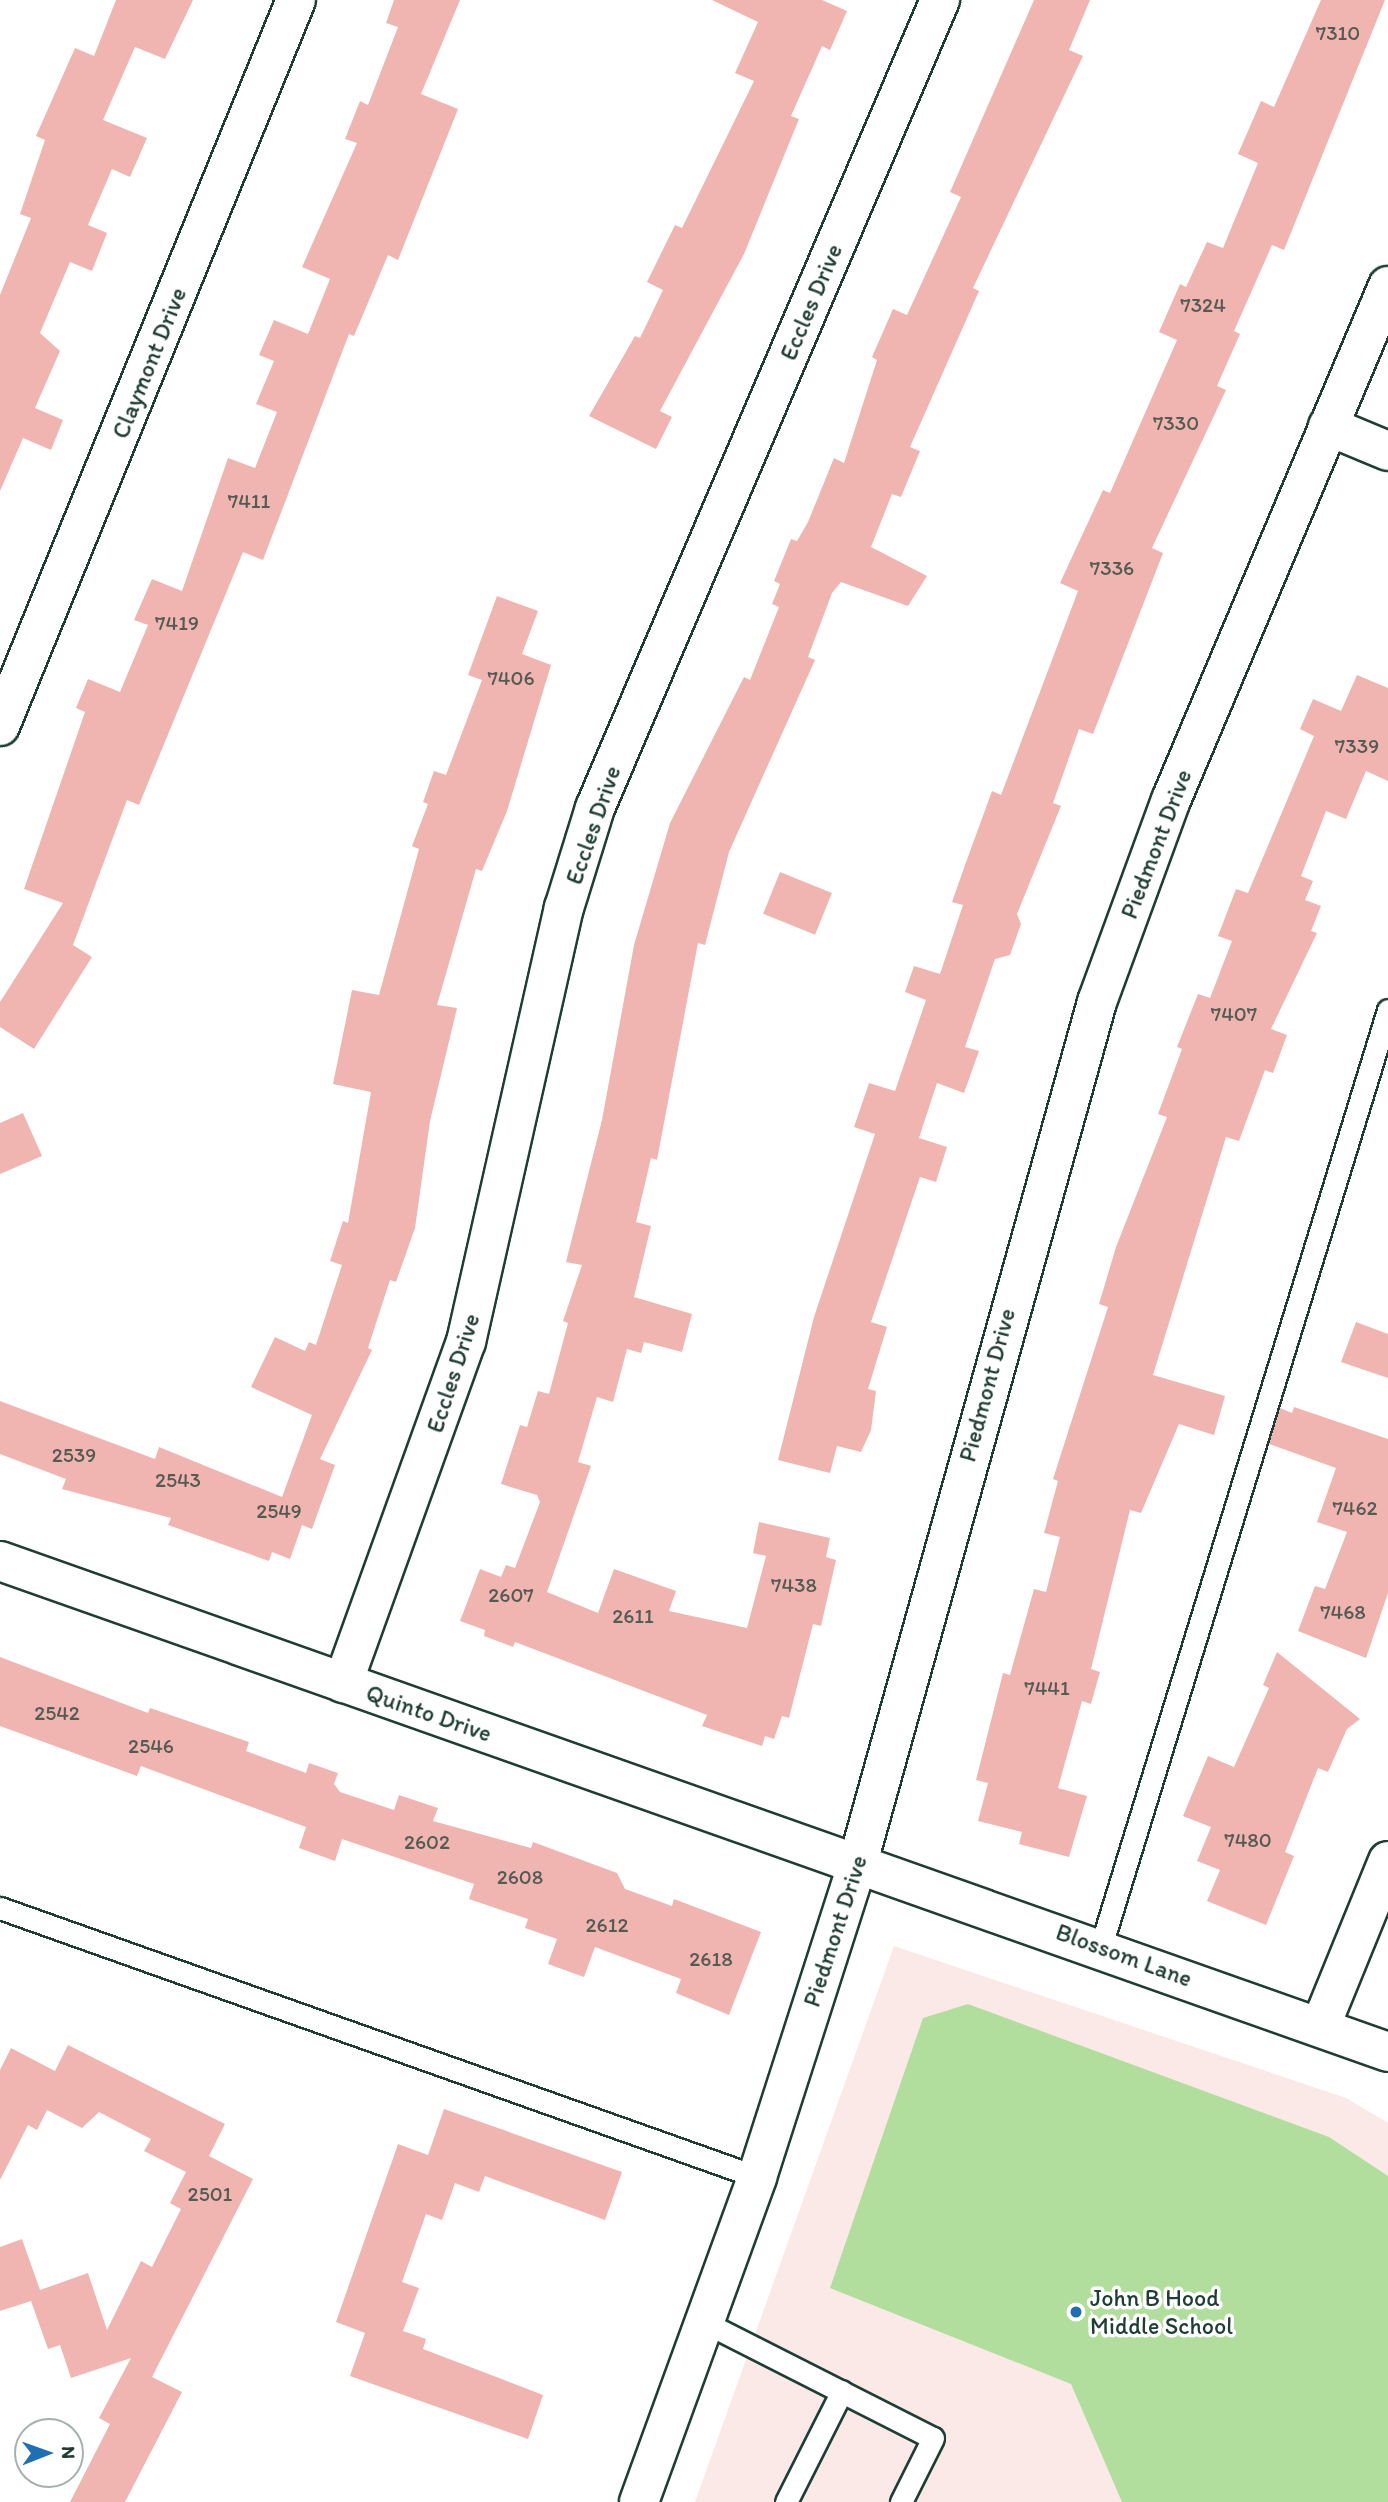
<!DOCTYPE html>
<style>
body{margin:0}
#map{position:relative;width:1388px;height:2502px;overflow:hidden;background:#fff;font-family:Itim,sans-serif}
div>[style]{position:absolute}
.built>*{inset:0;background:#fbe9e8}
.green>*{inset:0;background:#b1de9c}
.building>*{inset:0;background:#f1b5b1;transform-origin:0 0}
.roads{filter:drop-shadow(2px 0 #1f3d34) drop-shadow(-2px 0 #1f3d34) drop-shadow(0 2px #1f3d34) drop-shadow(0 -2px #1f3d34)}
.service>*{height:21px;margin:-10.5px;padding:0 10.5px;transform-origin:10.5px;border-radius:10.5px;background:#fff}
.minor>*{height:38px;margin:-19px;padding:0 19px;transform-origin:19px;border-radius:19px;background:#fff}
.tertiary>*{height:38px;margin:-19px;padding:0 19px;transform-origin:19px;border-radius:19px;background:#fff}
.dots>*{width:19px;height:19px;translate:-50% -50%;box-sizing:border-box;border:4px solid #fff;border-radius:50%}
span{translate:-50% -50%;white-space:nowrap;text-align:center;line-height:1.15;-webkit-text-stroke:7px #fff;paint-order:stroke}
.number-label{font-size:21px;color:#545b53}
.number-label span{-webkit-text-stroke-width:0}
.street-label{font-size:24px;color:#1f3d34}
.poi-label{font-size:24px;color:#1f3d34}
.left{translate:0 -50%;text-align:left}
.north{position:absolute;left:14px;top:2418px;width:70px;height:70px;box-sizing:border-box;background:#fff;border:2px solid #a5b1ae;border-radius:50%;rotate:89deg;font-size:19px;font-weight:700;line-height:28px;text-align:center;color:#1f3d34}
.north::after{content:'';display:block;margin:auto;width:24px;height:32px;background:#1f6fb2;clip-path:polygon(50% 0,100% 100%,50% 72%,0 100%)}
</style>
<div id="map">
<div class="built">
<div style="clip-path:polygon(894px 1946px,1346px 2098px,1388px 2123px,1388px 2502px,695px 2502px)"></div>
</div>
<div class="green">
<div style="clip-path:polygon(968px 2004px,1329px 2137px,1388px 2176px,1388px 2502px,1122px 2502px,1071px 2384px,830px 2288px,923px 2018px)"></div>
</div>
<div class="building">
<div style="clip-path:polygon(116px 0,193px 0,165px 59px,135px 47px,103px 120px,147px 138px,130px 177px,112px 169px,88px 225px,107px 233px,92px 271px,70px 262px,40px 333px,60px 351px,35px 408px,63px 420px,51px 450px,23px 438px,0 491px,0 295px,31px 218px,20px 214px,45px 140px,36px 136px,75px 48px,94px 56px)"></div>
<div style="clip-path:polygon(394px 0,460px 0,421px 94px,458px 109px,398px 260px,388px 255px,354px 336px,349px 334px,263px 560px,243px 552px,139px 805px,127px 800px,73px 945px,92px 957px,34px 1049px,0 1027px,0 1002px,63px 903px,24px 889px,85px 712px,76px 708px,88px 679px,120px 692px,148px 625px,134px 620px,152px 579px,182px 591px,228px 458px,255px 468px,277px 412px,256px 404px,274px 361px,259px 355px,274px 320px,308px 334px,330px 279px,302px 267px,357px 143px,345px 139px,360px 101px,368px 105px,398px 27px,386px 23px)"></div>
<div style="clip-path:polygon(712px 0,822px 0,847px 11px,830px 50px,822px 46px,791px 116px,799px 119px,744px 254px,660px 411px,672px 417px,656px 449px,589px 416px,635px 336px,640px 338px,663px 290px,647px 282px,675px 225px,682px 228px,754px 81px,735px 73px,758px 22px)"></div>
<div style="clip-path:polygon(1034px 0,1090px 0,1069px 50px,1083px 56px,973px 288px,979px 291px,910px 447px,920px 451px,901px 497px,892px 494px,871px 547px,927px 576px,908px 606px,841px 582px,832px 593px,808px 657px,815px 660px,729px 852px,705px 945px,698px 943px,657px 1160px,651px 1158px,636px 1222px,651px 1226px,634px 1297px,692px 1314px,682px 1352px,644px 1342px,641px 1353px,627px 1349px,613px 1402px,597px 1397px,578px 1462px,591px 1466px,547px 1592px,598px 1613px,614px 1569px,676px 1591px,669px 1611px,747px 1628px,766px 1556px,753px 1553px,759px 1522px,830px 1538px,826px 1557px,836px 1560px,821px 1626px,813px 1624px,789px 1718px,782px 1716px,774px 1739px,765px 1736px,762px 1746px,702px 1726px,707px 1715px,515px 1642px,513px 1647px,484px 1636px,485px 1630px,460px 1621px,480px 1569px,501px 1577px,506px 1565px,515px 1568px,540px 1502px,537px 1495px,501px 1484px,520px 1425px,527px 1427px,538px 1391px,549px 1394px,568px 1323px,563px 1321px,582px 1265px,566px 1262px,602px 1120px,634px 945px,670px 823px,744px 677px,750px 680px,779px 607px,772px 604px,780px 584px,774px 581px,791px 539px,797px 541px,808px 522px,834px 458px,844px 463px,877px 360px,872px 357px,893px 309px,907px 315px,961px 197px,950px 192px)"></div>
<div style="clip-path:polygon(1321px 0,1385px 0,1284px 250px,1272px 245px,1234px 331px,1240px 334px,1217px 386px,1226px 390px,1152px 548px,1163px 553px,1093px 734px,1079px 729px,1053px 803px,1061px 806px,1017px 914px,1021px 924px,1010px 955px,995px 959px,965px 1047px,979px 1051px,964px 1093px,937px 1083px,919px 1138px,947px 1147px,936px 1182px,920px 1177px,871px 1322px,887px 1327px,868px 1389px,876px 1391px,871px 1430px,861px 1452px,837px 1446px,830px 1473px,778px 1460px,814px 1317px,875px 1134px,854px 1127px,869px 1083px,895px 1091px,926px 1000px,905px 992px,914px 966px,940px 974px,963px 905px,952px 902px,965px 865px,992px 791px,1001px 795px,1078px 591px,1060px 583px,1103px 490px,1110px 493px,1177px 340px,1159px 332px,1180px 284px,1186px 287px,1207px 242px,1223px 248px,1258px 163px,1238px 154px,1261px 101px,1274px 107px)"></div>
<div style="clip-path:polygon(497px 596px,538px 611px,522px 654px,551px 665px,507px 811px,482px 871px,476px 869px,437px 1005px,457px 1008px,430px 1121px,415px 1228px,396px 1282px,390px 1280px,368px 1348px,372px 1350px,320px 1459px,335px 1465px,312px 1529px,302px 1525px,290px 1559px,272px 1552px,269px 1561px,168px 1525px,171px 1518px,62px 1489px,66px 1479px,0 1454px,0 1401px,155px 1459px,159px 1447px,282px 1497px,312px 1415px,251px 1387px,275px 1337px,305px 1351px,309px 1342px,316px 1345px,342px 1265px,330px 1261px,343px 1221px,348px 1223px,371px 1092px,333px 1084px,352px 990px,379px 995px,419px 849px,412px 846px,428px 804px,423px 802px,434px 771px,446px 775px,482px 680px,468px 675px)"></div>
<div style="clip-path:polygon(1357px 675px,1388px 688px,1388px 781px,1366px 771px,1346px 819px,1326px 811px,1301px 876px,1313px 881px,1305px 900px,1321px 906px,1311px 931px,1317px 933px,1271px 1029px,1287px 1035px,1273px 1073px,1265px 1070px,1239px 1141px,1226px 1137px,1153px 1375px,1225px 1396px,1214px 1435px,1179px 1424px,1141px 1513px,1130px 1510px,1091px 1669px,1100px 1672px,1091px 1704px,1082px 1701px,1058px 1788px,1087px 1796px,1069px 1857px,1019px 1844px,1022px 1832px,978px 1821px,988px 1783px,976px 1780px,1003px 1673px,1010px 1675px,1034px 1589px,1046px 1592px,1060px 1537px,1044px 1533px,1058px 1481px,1053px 1479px,1108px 1307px,1099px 1304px,1116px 1247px,1167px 1117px,1158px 1114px,1182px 1049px,1177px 1047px,1198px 994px,1210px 998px,1232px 941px,1218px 936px,1236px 889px,1248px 893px,1314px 736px,1300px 729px,1313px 699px,1341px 711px)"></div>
<div style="left:780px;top:872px;width:56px;height:45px;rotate:22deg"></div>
<div style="clip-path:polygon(23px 1113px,42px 1156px,0 1174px,0 1123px)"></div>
<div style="clip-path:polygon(1356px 1322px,1388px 1334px,1388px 1378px,1341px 1362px)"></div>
<div style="clip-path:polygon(1294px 1407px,1388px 1439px,1388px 1593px,1366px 1658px,1298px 1631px,1315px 1586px,1325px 1589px,1347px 1532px,1317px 1522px,1336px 1468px,1269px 1444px,1280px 1408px,1292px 1413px)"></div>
<div style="clip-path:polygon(1277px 1652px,1360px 1719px,1347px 1729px,1328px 1772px,1318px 1768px,1285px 1852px,1294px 1856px,1266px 1925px,1207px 1901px,1220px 1870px,1197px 1861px,1211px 1827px,1183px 1816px,1208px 1756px,1234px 1767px,1269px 1688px,1263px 1685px)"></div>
<div style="clip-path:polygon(0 1657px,148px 1713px,150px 1708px,249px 1742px,246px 1751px,306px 1773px,309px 1763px,338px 1773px,334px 1784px,340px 1792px,394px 1810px,399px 1795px,438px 1808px,433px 1821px,531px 1848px,533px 1842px,617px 1873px,625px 1889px,672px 1906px,674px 1899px,761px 1932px,729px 2015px,676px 1993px,681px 1979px,595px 1947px,584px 1977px,548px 1964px,557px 1939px,525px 1928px,528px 1919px,469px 1899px,474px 1884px,342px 1839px,335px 1861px,299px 1848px,306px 1827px,141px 1766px,137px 1776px,0 1726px)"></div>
<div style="clip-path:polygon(68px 2045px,225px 2124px,209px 2156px,253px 2179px,152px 2377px,182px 2392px,125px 2502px,70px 2502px,110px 2424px,99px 2418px,131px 2358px,71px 2378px,60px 2345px,48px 2349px,31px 2301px,0 2311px,0 2247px,22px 2239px,40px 2290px,88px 2273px,107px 2330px,141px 2261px,152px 2267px,181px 2209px,170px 2203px,186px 2172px,144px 2151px,151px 2139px,99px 2112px,82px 2128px,47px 2110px,37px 2130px,28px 2125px,0 2180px,0 2070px,11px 2048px,55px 2071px)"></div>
<div style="clip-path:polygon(444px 2109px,622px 2172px,605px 2220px,485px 2176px,479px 2192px,455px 2183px,442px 2220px,426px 2214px,402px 2282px,419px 2288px,403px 2331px,426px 2339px,423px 2349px,543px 2395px,528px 2439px,350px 2376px,365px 2333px,336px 2322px,398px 2144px,428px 2155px)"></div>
</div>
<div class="roads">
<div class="service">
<div style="left:0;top:1908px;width:803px;rotate:19.56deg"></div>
<div style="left:1101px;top:1946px;width:979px;rotate:-72.95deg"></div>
<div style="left:706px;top:2323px;width:254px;rotate:26.9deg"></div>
<div style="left:933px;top:2438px;width:72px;rotate:116.6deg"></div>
<div style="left:786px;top:2502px;width:124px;rotate:-63.2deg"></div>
</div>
<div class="minor">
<div style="left:1328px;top:426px;width:65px;rotate:22.6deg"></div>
<div style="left:0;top:726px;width:784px;rotate:-67.82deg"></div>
<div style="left:0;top:1561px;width:1472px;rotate:19.48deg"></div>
<div style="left:343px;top:1683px;width:363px;rotate:-70.2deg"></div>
<div style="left:466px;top:1342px;width:445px;rotate:-77.3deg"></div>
<div style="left:564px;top:908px;width:105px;rotate:-72.8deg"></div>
<div style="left:595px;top:808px;width:879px;rotate:-66.88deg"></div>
<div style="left:1321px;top:2025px;width:177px;rotate:-67.8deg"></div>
</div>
<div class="tertiary">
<div style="left:639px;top:2502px;width:346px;rotate:-70deg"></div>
<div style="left:757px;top:2177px;width:331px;rotate:-72.2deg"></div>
<div style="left:858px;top:1862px;width:893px;rotate:-74.47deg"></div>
<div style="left:1097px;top:1002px;width:215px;rotate:-69.9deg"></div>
<div style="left:1171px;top:800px;width:558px;rotate:-67.11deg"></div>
</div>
</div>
<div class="dots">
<div style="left:1076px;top:2312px;background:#1f6fb2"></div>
</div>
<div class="number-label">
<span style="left:1338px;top:33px">7310</span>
<span style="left:1203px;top:305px">7324</span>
<span style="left:1176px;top:423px">7330</span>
<span style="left:249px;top:501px">7411</span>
<span style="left:1112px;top:568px">7336</span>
<span style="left:177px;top:623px">7419</span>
<span style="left:511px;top:678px">7406</span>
<span style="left:1357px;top:746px">7339</span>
<span style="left:1234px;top:1014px">7407</span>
<span style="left:74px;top:1455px">2539</span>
<span style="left:178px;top:1480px">2543</span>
<span style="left:1355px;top:1508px">7462</span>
<span style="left:279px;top:1511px">2549</span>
<span style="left:794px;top:1585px">7438</span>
<span style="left:511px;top:1595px">2607</span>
<span style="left:1343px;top:1612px">7468</span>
<span style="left:633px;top:1616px">2611</span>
<span style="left:1047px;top:1688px">7441</span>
<span style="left:57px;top:1713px">2542</span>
<span style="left:151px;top:1746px">2546</span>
<span style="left:1248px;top:1840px">7480</span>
<span style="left:427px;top:1842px">2602</span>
<span style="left:520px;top:1877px">2608</span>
<span style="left:607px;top:1925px">2612</span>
<span style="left:711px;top:1959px">2618</span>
<span style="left:210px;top:2194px">2501</span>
</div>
<div class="street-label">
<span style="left:811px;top:302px;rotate:-67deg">Eccles Drive</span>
<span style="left:149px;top:363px;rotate:-68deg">Claymont Drive</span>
<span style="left:593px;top:825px;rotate:-71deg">Eccles Drive</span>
<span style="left:1156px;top:844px;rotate:-69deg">Piedmont Drive</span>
<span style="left:453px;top:1373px;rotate:-72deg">Eccles Drive</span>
<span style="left:987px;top:1385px;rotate:-75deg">Piedmont Drive</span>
<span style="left:429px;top:1713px;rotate:19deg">Quinto Drive</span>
<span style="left:835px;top:1931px;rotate:-72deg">Piedmont Drive</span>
<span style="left:1124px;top:1955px;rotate:20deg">Blossom Lane</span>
</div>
<div class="poi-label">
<span class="left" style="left:1090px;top:2312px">John B Hood<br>Middle School</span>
</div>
<div class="north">N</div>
</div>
